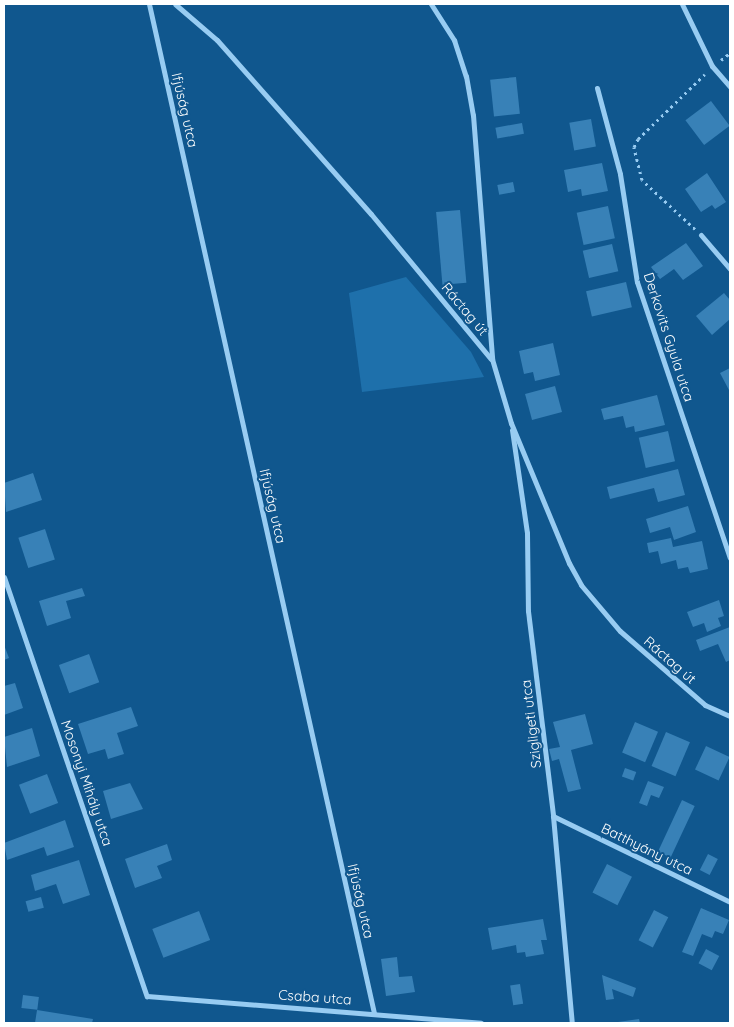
<!DOCTYPE html>
<meta charset="utf-8">
<style>
body{margin:0}
#map{position:relative;width:734px;height:1027px;overflow:hidden;background:#10578e;font-family:Quicksand,sans-serif}
div>[style]{position:absolute}
.green>*{inset:0;background:#1e70ab}
.building>*{inset:0;background:#3881b7;transform-origin:0 0}
.path>*{height:3px;margin-top:-1.5px;transform-origin:0;background:repeating-linear-gradient(90deg,#98ccf2 0 2.5px,transparent 0 6.5px)}
.minor>*{height:5px;margin:-2.5px;padding:0 2.5px;transform-origin:2.5px;border-radius:2.5px;background:#98ccf2}
span{translate:-50% -50%;white-space:nowrap;text-align:center;line-height:1.15;-webkit-text-stroke:4px #10578e;paint-order:stroke}
.street-label{font-size:14px;color:#fff}
.frame{position:absolute;inset:0;border:5px solid #fff;pointer-events:none}
</style>
<div id="map">
<div class="green">
<div style="clip-path:polygon(406px 277px,471px 352px,484px 377px,362px 392px,349px 293px)"></div>
</div>
<div class="building">
<div style="left:516px;top:77px;width:37px;height:26px;rotate:84deg"></div>
<div style="left:711px;top:101px;width:31px;height:32px;rotate:53deg"></div>
<div style="left:591px;top:119px;width:28px;height:22px;rotate:80deg"></div>
<div style="left:522px;top:123px;width:11px;height:27px;rotate:80deg"></div>
<div style="clip-path:polygon(602px 163px,608px 191px,582px 196px,581px 189px,568px 192px,564px 170px)"></div>
<div style="clip-path:polygon(707px 173px,726px 202px,715px 209px,712px 205px,701px 212px,685px 189px)"></div>
<div style="left:513px;top:182px;width:10px;height:16px;rotate:79deg"></div>
<div style="left:608px;top:206px;width:33px;height:32px;rotate:78deg"></div>
<div style="left:460px;top:210px;width:73px;height:24px;rotate:85deg"></div>
<div style="clip-path:polygon(686px 243px,703px 266px,683px 280px,674px 269px,660px 279px,651px 267px)"></div>
<div style="left:612px;top:244px;width:28px;height:30px;rotate:77deg"></div>
<div style="left:626px;top:282px;width:26px;height:41px;rotate:77deg"></div>
<div style="clip-path:polygon(724px 293px,730px 300px,730px 319px,712px 335px,696px 316px)"></div>
<div style="clip-path:polygon(553px 343px,560px 375px,535px 381px,533px 372px,524px 374px,519px 351px)"></div>
<div style="clip-path:polygon(730px 368px,730px 392px,720px 373px)"></div>
<div style="left:555px;top:386px;width:27px;height:31px;rotate:75deg"></div>
<div style="clip-path:polygon(657px 395px,665px 425px,635px 432px,634px 426px,626px 428px,623px 416px,604px 420px,601px 409px)"></div>
<div style="left:668px;top:431px;width:31px;height:30px;rotate:77deg"></div>
<div style="clip-path:polygon(678px 469px,685px 495px,658px 502px,654px 488px,610px 499px,607px 487px)"></div>
<div style="clip-path:polygon(33px 473px,42px 500px,6px 512px,4px 483px)"></div>
<div style="clip-path:polygon(688px 506px,696px 532px,674px 540px,670px 527px,650px 533px,646px 519px)"></div>
<div style="left:45px;top:529px;width:32px;height:28px;rotate:72deg"></div>
<div style="clip-path:polygon(671px 538px,673px 547px,702px 541px,708px 569px,690px 573px,688px 567px,678px 569px,676px 560px,661px 564px,658px 551px,649px 553px,647px 543px)"></div>
<div style="clip-path:polygon(82px 588px,85px 596px,66px 601px,71px 618px,47px 626px,39px 601px)"></div>
<div style="clip-path:polygon(719px 600px,724px 616px,718px 618px,721px 626px,707px 632px,704px 623px,693px 627px,687px 612px)"></div>
<div style="clip-path:polygon(730px 627px,730px 660px,726px 662px,718px 644px,700px 651px,696px 640px)"></div>
<div style="clip-path:polygon(4px 645px,9px 658px,4px 660px)"></div>
<div style="left:89px;top:654px;width:30px;height:32px;rotate:70deg"></div>
<div style="clip-path:polygon(15px 683px,23px 708px,4px 715px,4px 686px)"></div>
<div style="clip-path:polygon(131px 707px,138px 726px,117px 733px,124px 754px,108px 759px,105px 749px,88px 754px,78px 724px)"></div>
<div style="clip-path:polygon(585px 714px,593px 744px,571px 750px,581px 789px,568px 792px,559px 759px,552px 761px,549px 749px,560px 747px,553px 722px)"></div>
<div style="left:635px;top:722px;width:25px;height:33px;rotate:23deg"></div>
<div style="clip-path:polygon(32px 728px,40px 756px,7px 767px,4px 737px)"></div>
<div style="left:666px;top:732px;width:26px;height:37px;rotate:23deg"></div>
<div style="left:706px;top:746px;width:26px;height:26px;rotate:25deg"></div>
<div style="left:625px;top:768px;width:12px;height:9px;rotate:20deg"></div>
<div style="left:47px;top:774px;width:31px;height:30px;rotate:69deg"></div>
<div style="clip-path:polygon(648px 781px,664px 787px,659px 798px,651px 795px,647px 806px,639px 803px)"></div>
<div style="clip-path:polygon(130px 783px,143px 809px,111px 819px,103px 791px)"></div>
<div style="left:682px;top:800px;width:14px;height:57px;rotate:25deg"></div>
<div style="clip-path:polygon(65px 820px,74px 847px,47px 856px,44px 847px,7px 860px,4px 843px)"></div>
<div style="clip-path:polygon(167px 844px,172px 860px,157px 866px,162px 878px,135px 888px,125px 859px)"></div>
<div style="left:708px;top:854px;width:11px;height:18px;rotate:27deg"></div>
<div style="clip-path:polygon(79px 860px,90px 895px,63px 904px,56px 884px,35px 891px,31px 875px)"></div>
<div style="left:607px;top:864px;width:28px;height:32px;rotate:27deg"></div>
<div style="left:41px;top:897px;width:11px;height:16px;rotate:75deg"></div>
<div style="clip-path:polygon(701px 908px,729px 920px,723px 934px,715px 931px,712px 938px,702px 934px,693px 956px,682px 952px)"></div>
<div style="left:654px;top:910px;width:16px;height:34px;rotate:27deg"></div>
<div style="left:199px;top:911px;width:31px;height:50px;rotate:69deg"></div>
<div style="clip-path:polygon(543px 919px,547px 940px,541px 940px,544px 954px,526px 957px,525px 952px,517px 953px,516px 945px,492px 950px,488px 928px)"></div>
<div style="left:706px;top:949px;width:15px;height:16px;rotate:28deg"></div>
<div style="clip-path:polygon(397px 957px,399px 977px,412px 976px,415px 992px,386px 996px,381px 959px)"></div>
<div style="clip-path:polygon(602px 975px,636px 988px,633px 997px,612px 989px,614px 999px,606px 1000px)"></div>
<div style="left:520px;top:984px;width:20px;height:10px;rotate:81deg"></div>
<div style="left:23px;top:995px;width:16px;height:13px;rotate:7deg"></div>
<div style="clip-path:polygon(37px 1010px,93px 1019px,92px 1023px,35px 1023px)"></div>
<div style="clip-path:polygon(639px 1019px,640px 1023px,618px 1023px,618px 1022px)"></div>
</div>
<div class="path">
<div style="left:721px;top:60px;width:11px;rotate:-38deg"></div>
<div style="left:695px;top:229px;width:72px;rotate:-137.2deg"></div>
<div style="left:642px;top:180px;width:34px;rotate:-104deg"></div>
<div style="left:634px;top:147px;width:9px;rotate:-63deg"></div>
<div style="left:638px;top:139px;width:93px;rotate:-44.1deg"></div>
</div>
<div class="minor">
<div style="left:149px;top:4px;width:1034px;rotate:77.43deg"></div>
<div style="left:175px;top:4px;width:55px;rotate:40.6deg"></div>
<div style="left:217px;top:40px;width:232px;rotate:48.5deg"></div>
<div style="left:371px;top:214px;width:188px;rotate:50.4deg"></div>
<div style="left:431px;top:4px;width:43px;rotate:57.4deg"></div>
<div style="left:454px;top:40px;width:38px;rotate:72deg"></div>
<div style="left:466px;top:76px;width:40px;rotate:80deg"></div>
<div style="left:473px;top:115px;width:245px;rotate:85.5deg"></div>
<div style="left:492px;top:359px;width:67px;rotate:73.5deg"></div>
<div style="left:511px;top:423px;width:152px;rotate:67.5deg"></div>
<div style="left:569px;top:563px;width:25px;rotate:61deg"></div>
<div style="left:581px;top:585px;width:60px;rotate:49.7deg"></div>
<div style="left:620px;top:631px;width:113px;rotate:41deg"></div>
<div style="left:705px;top:705px;width:27px;rotate:24deg"></div>
<div style="left:682px;top:4px;width:69px;rotate:64.2deg"></div>
<div style="left:712px;top:66px;width:28px;rotate:49deg"></div>
<div style="left:597px;top:88px;width:89px;rotate:75deg"></div>
<div style="left:620px;top:174px;width:109px;rotate:81.1deg"></div>
<div style="left:637px;top:282px;width:291px;rotate:71.4deg"></div>
<div style="left:701px;top:235px;width:45px;rotate:49.5deg"></div>
<div style="left:512px;top:430px;width:104px;rotate:81.7deg"></div>
<div style="left:527px;top:533px;width:78px;rotate:89.3deg"></div>
<div style="left:528px;top:611px;width:207px;rotate:83deg"></div>
<div style="left:553px;top:816px;width:208px;rotate:84.8deg"></div>
<div style="left:4px;top:577px;width:443px;rotate:71.2deg"></div>
<div style="left:147px;top:996px;width:335px;rotate:4.6deg"></div>
<div style="left:553px;top:816px;width:197px;rotate:25.9deg"></div>
</div>
<div class="street-label">
<span style="left:185px;top:110px;rotate:77deg">Ifjúság utca</span>
<span style="left:465px;top:309px;rotate:50deg">Ráctag út</span>
<span style="left:669px;top:337px;rotate:72deg">Derkovits Gyula utca</span>
<span style="left:273px;top:506px;rotate:77deg">Ifjúság utca</span>
<span style="left:670px;top:660px;rotate:41deg">Ráctag út</span>
<span style="left:531px;top:724px;rotate:-97deg">Szigligeti utca</span>
<span style="left:87px;top:783px;rotate:71deg">Mosonyi Mihály utca</span>
<span style="left:647px;top:849px;rotate:26deg">Batthyány utca</span>
<span style="left:361px;top:901px;rotate:77deg">Ifjúság utca</span>
<span style="left:315px;top:997px;rotate:4deg">Csaba utca</span>
</div>
<div class="frame"></div>
</div>
